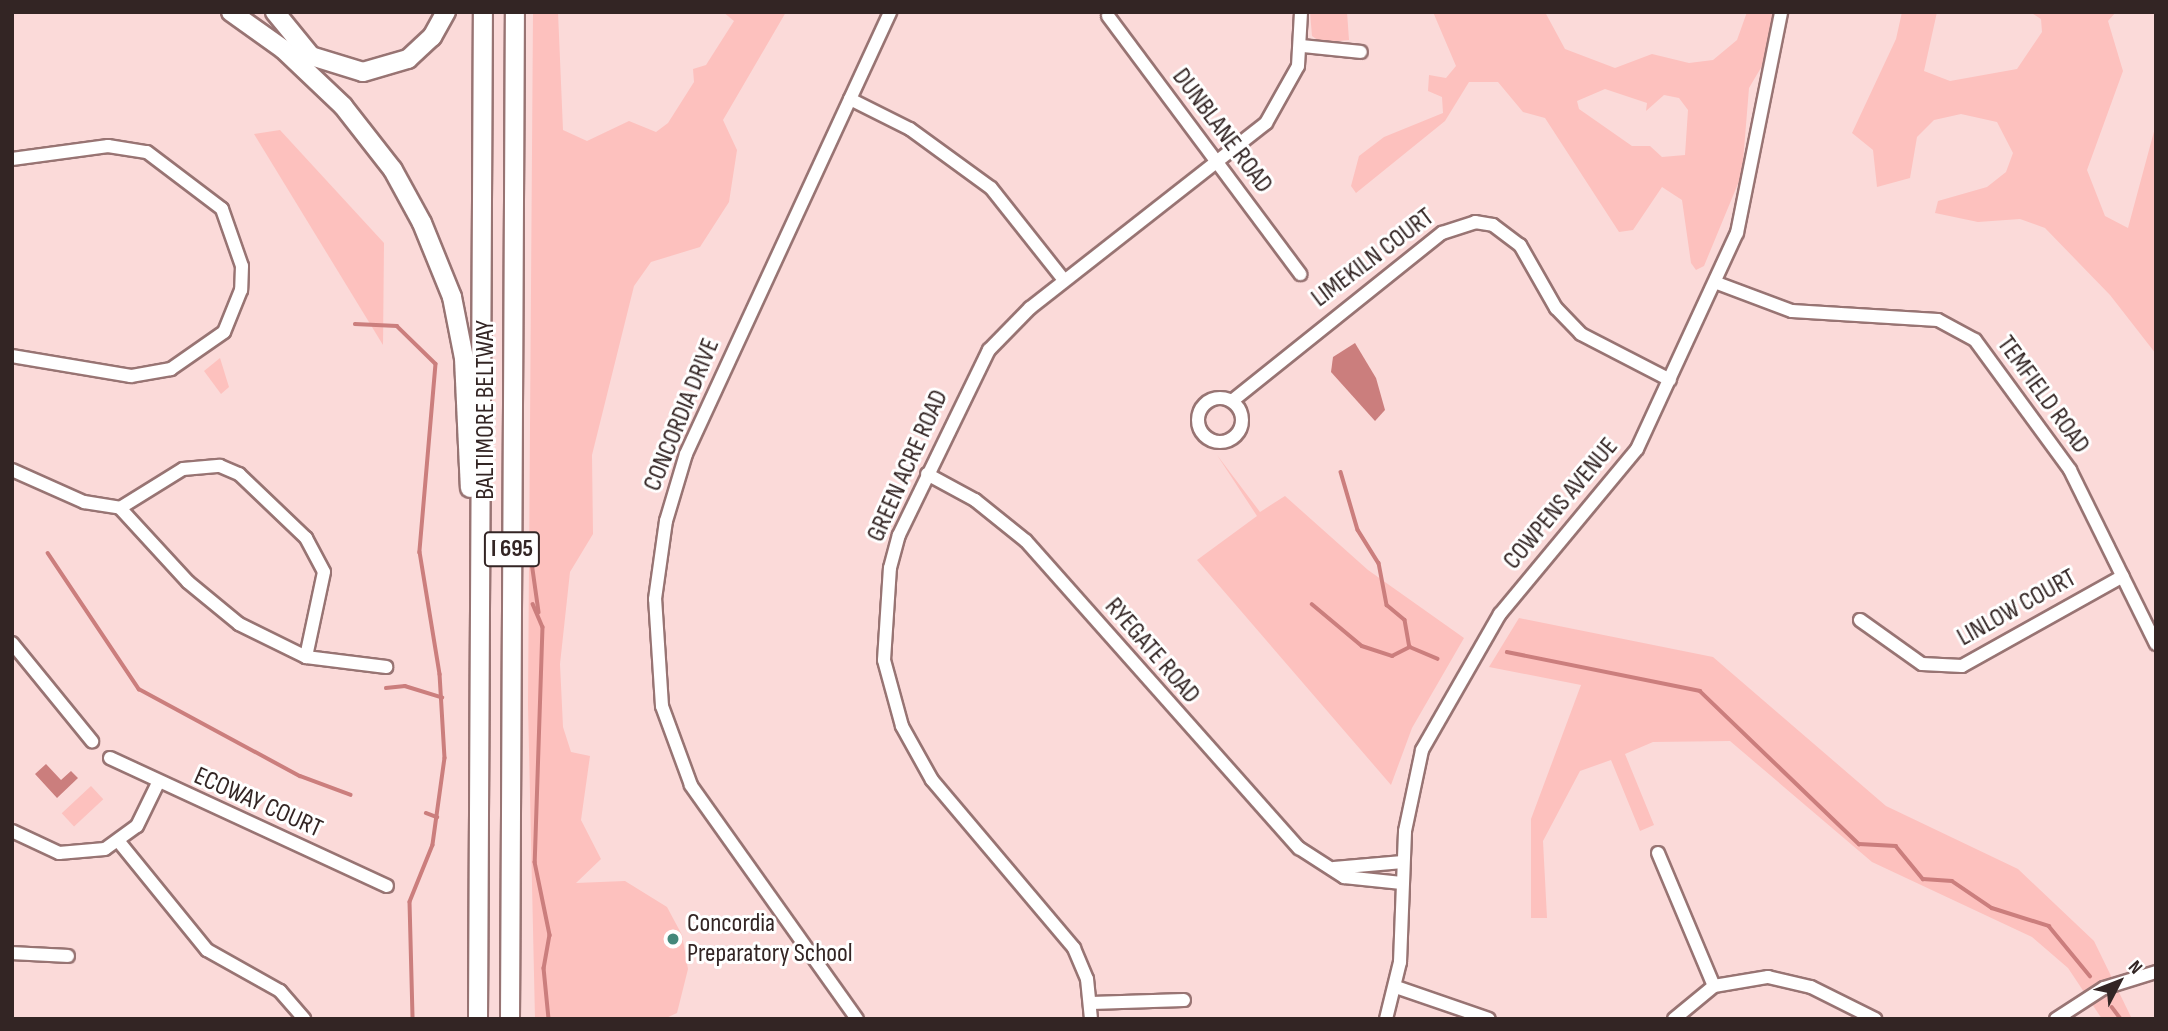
<!DOCTYPE html>
<style>
body{margin:0}
#map{position:relative;width:2168px;height:1031px;overflow:hidden;background:#fbdad9;font-family:"Sofia Sans Condensed",sans-serif}
div>[style]{position:absolute}
.green>*{inset:0;background:#fdc1be;transform-origin:0 0}
.water>*{inset:0;background:#cb7e7d}
.stream>*{height:3.5px;margin:-1.75px;padding:0 1.75px;transform-origin:1.75px;border-radius:1.75px;background:#cb7e7d}
.roads{filter:drop-shadow(2px 0 #987473) drop-shadow(-2px 0 #987473) drop-shadow(0 2px #987473) drop-shadow(0 -2px #987473)}
.minor>*{height:12px;margin:-6px;padding:0 6px;transform-origin:6px;border-radius:6px;background:#fff}
.minor>.ring{margin:-6px;padding:0;box-sizing:content-box;background:none;border:12px solid #fff;border-radius:50%}
.highway>*{height:18px;margin:-9px;padding:0 9px;transform-origin:9px;border-radius:9px;background:#fff}
.dots>*{width:19px;height:19px;translate:-50% -50%;box-sizing:border-box;border:4px solid #fff;border-radius:50%}
span{translate:-50% -50%;white-space:nowrap;text-align:center;line-height:1.15;-webkit-text-stroke:6px #fff;paint-order:stroke}
.shield-label span{padding:2px 5px;background:#fff;border:2px solid;border-radius:5px;-webkit-text-stroke-width:0}
.shield-label{font-size:24px;color:#332524;font-weight:700}
.street-label{font-size:26px;color:#332524}
.poi-label{font-size:26px;color:#332524}
.left{translate:0 -50%;text-align:left}
.frame{position:absolute;inset:0;border:14px solid #332524;pointer-events:none}
.north{position:absolute;left:2084px;top:947px;width:70px;height:70px;-webkit-text-stroke:5px #fff;paint-order:stroke;rotate:48deg;font-size:19px;font-weight:700;line-height:28px;text-align:center;color:#332524}
.north::after{content:'';display:block;margin:auto;width:24px;height:32px;background:#332524;clip-path:polygon(50% 0,100% 100%,50% 72%,0 100%)}
</style>
<div id="map">
<div class="green">
<div style="clip-path:polygon(533px 12px,558px 12px,563px 130px,587px 141px,629px 121px,656px 132px,668px 123px,694px 82px,693px 69px,706px 65px,734px 21px,723px 12px,786px 12px,723px 120px,737px 150px,729px 202px,700px 247px,651px 262px,634px 286px,592px 455px,593px 534px,570px 572px,560px 664px,563px 727px,571px 752px,590px 756px,581px 820px,601px 859px,576px 883px,625px 881px,667px 907px,682px 935px,688px 969px,677px 1013px,664px 1019px,535px 1019px,528px 705px)"></div>
<div style="clip-path:polygon(1310px 12px,1347px 12px,1349px 40px,1322px 43px,1312px 36px)"></div>
<div style="clip-path:polygon(evenodd,1433px 12px,1545px 12px,1565px 49px,1615px 68px,1652px 54px,1689px 63px,1713px 60px,1737px 40px,1747px 12px,1776px 12px,1765px 61px,1749px 88px,1742px 174px,1704px 266px,1696px 270px,1691px 263px,1682px 200px,1662px 187px,1633px 230px,1619px 232px,1545px 118px,1523px 112px,1498px 82px,1469px 82px,1445px 121px,1356px 193px,1351px 186px,1359px 156px,1384px 137px,1443px 113px,1442px 97px,1428px 91px,1429px 75px,1446px 78px,1456px 66px,1433px 12px,1605px 89px,1647px 103px,1646px 111px,1664px 95px,1679px 98px,1688px 110px,1685px 155px,1662px 157px,1650px 146px,1632px 146px,1579px 109px,1577px 101px,1605px 89px)"></div>
<div style="clip-path:polygon(1902px 12px,1937px 12px,1924px 71px,1950px 81px,2017px 69px,2042px 32px,2041px 19px,2030px 12px,2116px 12px,2108px 21px,2123px 71px,2087px 170px,2105px 216px,2128px 228px,2156px 124px,2156px 354px,2110px 295px,2045px 228px,2020px 219px,1978px 222px,1935px 213px,1938px 201px,1987px 187px,2006px 172px,2013px 153px,1997px 122px,1961px 114px,1934px 120px,1917px 137px,1910px 178px,1877px 187px,1873px 150px,1852px 133px,1896px 39px)"></div>
<div style="clip-path:polygon(280px 130px,384px 243px,383px 345px,254px 134px)"></div>
<div style="clip-path:polygon(220px 358px,229px 387px,221px 394px,204px 371px)"></div>
<div style="clip-path:polygon(1217px 455px,1260px 512px,1285px 496px,1368px 570px,1464px 638px,1412px 728px,1391px 785px,1197px 560px,1257px 516px)"></div>
<div style="clip-path:polygon(1519px 618px,1713px 657px,1886px 806px,2018px 869px,2094px 941px,2132px 1019px,2102px 1019px,2068px 968px,2032px 937px,1872px 862px,1730px 741px,1653px 742px,1625px 754px,1654px 825px,1640px 831px,1611px 760px,1580px 771px,1543px 841px,1547px 918px,1531px 918px,1531px 819px,1581px 685px,1489px 667px)"></div>
<div style="left:91px;top:786px;width:18px;height:40px;rotate:47deg"></div>
</div>
<div class="water">
<div style="clip-path:polygon(1355px 343px,1376px 378px,1385px 410px,1375px 421px,1331px 372px,1333px 357px)"></div>
<div style="clip-path:polygon(46px 764px,61px 780px,71px 771px,78px 778px,57px 798px,35px 774px)"></div>
</div>
<div class="stream">
<div style="left:355px;top:324px;width:42px;rotate:2.7deg"></div>
<div style="left:397px;top:326px;width:54px;rotate:44.3deg"></div>
<div style="left:436px;top:364px;width:189px;rotate:94.9deg"></div>
<div style="left:420px;top:552px;width:124px;rotate:80.7deg"></div>
<div style="left:440px;top:674px;width:84px;rotate:86.6deg"></div>
<div style="left:445px;top:758px;width:88px;rotate:97.9deg"></div>
<div style="left:433px;top:845px;width:61px;rotate:112deg"></div>
<div style="left:410px;top:902px;width:117px;rotate:88.5deg"></div>
<div style="left:1341px;top:472px;width:60px;rotate:73.7deg"></div>
<div style="left:1358px;top:530px;width:39px;rotate:58deg"></div>
<div style="left:1379px;top:563px;width:43px;rotate:79.2deg"></div>
<div style="left:1387px;top:605px;width:23px;rotate:40deg"></div>
<div style="left:1405px;top:620px;width:27px;rotate:80deg"></div>
<div style="left:1410px;top:647px;width:30px;rotate:23deg"></div>
<div style="left:529px;top:541px;width:72px;rotate:82deg"></div>
<div style="left:48px;top:553px;width:164px;rotate:56.2deg"></div>
<div style="left:139px;top:689px;width:183px;rotate:28.4deg"></div>
<div style="left:300px;top:776px;width:54px;rotate:20.4deg"></div>
<div style="left:533px;top:604px;width:25px;rotate:67deg"></div>
<div style="left:543px;top:627px;width:235px;rotate:91.9deg"></div>
<div style="left:535px;top:862px;width:75px;rotate:78.4deg"></div>
<div style="left:550px;top:935px;width:34px;rotate:100deg"></div>
<div style="left:544px;top:968px;width:51px;rotate:84.4deg"></div>
<div style="left:1312px;top:604px;width:65px;rotate:40deg"></div>
<div style="left:1362px;top:646px;width:32px;rotate:18deg"></div>
<div style="left:1392px;top:656px;width:20px;rotate:-27deg"></div>
<div style="left:1507px;top:652px;width:197px;rotate:11.4deg"></div>
<div style="left:1700px;top:691px;width:221px;rotate:43.9deg"></div>
<div style="left:1859px;top:844px;width:37px;rotate:3deg"></div>
<div style="left:1896px;top:846px;width:43px;rotate:50.7deg"></div>
<div style="left:1923px;top:879px;width:29px;rotate:4deg"></div>
<div style="left:1952px;top:881px;width:48px;rotate:34deg"></div>
<div style="left:1992px;top:908px;width:60px;rotate:17.5deg"></div>
<div style="left:2049px;top:926px;width:65px;rotate:50.6deg"></div>
<div style="left:386px;top:688px;width:19px;rotate:-6deg"></div>
<div style="left:405px;top:686px;width:39px;rotate:17deg"></div>
<div style="left:426px;top:813px;width:12px;rotate:20deg"></div>
<div style="left:2112px;top:1007px;width:15px;rotate:53deg"></div>
</div>
<div class="roads">
<div class="minor">
<div style="left:1108px;top:16px;width:322px;rotate:53.3deg"></div>
<div style="left:1302px;top:46px;width:59px;rotate:5.8deg"></div>
<div style="left:850px;top:99px;width:67px;rotate:26.6deg"></div>
<div style="left:910px;top:129px;width:100px;rotate:36.1deg"></div>
<div style="left:991px;top:188px;width:117px;rotate:51.6deg"></div>
<div style="left:12px;top:159px;width:97px;rotate:-7.7deg"></div>
<div style="left:108px;top:146px;width:39px;rotate:9deg"></div>
<div style="left:147px;top:152px;width:94px;rotate:37.2deg"></div>
<div style="left:222px;top:209px;width:60px;rotate:70.7deg"></div>
<div style="left:242px;top:266px;width:24px;rotate:92deg"></div>
<div style="left:241px;top:290px;width:45px;rotate:112deg"></div>
<div style="left:224px;top:332px;width:65px;rotate:145.1deg"></div>
<div style="left:171px;top:369px;width:41px;rotate:170.1deg"></div>
<div style="left:131px;top:376px;width:121px;rotate:-170.5deg"></div>
<div style="left:1717px;top:283px;width:80px;rotate:20.5deg"></div>
<div style="left:1792px;top:311px;width:146px;rotate:3.5deg"></div>
<div style="left:1938px;top:320px;width:42px;rotate:28.4deg"></div>
<div style="left:1975px;top:340px;width:161px;rotate:53.8deg"></div>
<div style="left:2070px;top:470px;width:194px;rotate:63.7deg"></div>
<div class="ring" style="left:1198px;top:398px;width:32px;height:32px"></div>
<div style="left:1232px;top:401px;width:269px;rotate:-38.7deg"></div>
<div style="left:1442px;top:233px;width:35px;rotate:-18deg"></div>
<div style="left:1475px;top:222px;width:18px;rotate:9deg"></div>
<div style="left:1493px;top:225px;width:34px;rotate:37deg"></div>
<div style="left:1520px;top:245px;width:73px;rotate:60.3deg"></div>
<div style="left:1556px;top:308px;width:36px;rotate:46deg"></div>
<div style="left:1581px;top:334px;width:100px;rotate:27.3deg"></div>
<div style="left:12px;top:470px;width:79px;rotate:24deg"></div>
<div style="left:84px;top:502px;width:36px;rotate:9deg"></div>
<div style="left:120px;top:508px;width:100px;rotate:47.4deg"></div>
<div style="left:188px;top:582px;width:66px;rotate:39.5deg"></div>
<div style="left:239px;top:624px;width:75px;rotate:26.2deg"></div>
<div style="left:306px;top:657px;width:81px;rotate:7.1deg"></div>
<div style="left:927px;top:474px;width:55px;rotate:28.4deg"></div>
<div style="left:975px;top:500px;width:65px;rotate:38.8deg"></div>
<div style="left:1026px;top:541px;width:411px;rotate:48.4deg"></div>
<div style="left:1299px;top:848px;width:54px;rotate:32.8deg"></div>
<div style="left:1344px;top:877px;width:58px;rotate:5.9deg"></div>
<div style="left:120px;top:508px;width:74px;rotate:-31.8deg"></div>
<div style="left:183px;top:469px;width:37px;rotate:-5deg"></div>
<div style="left:220px;top:466px;width:21px;rotate:23deg"></div>
<div style="left:239px;top:474px;width:93px;rotate:43.7deg"></div>
<div style="left:306px;top:538px;width:38px;rotate:62deg"></div>
<div style="left:324px;top:572px;width:87px;rotate:102deg"></div>
<div style="left:1860px;top:620px;width:76px;rotate:35.4deg"></div>
<div style="left:1922px;top:664px;width:40px;rotate:2.9deg"></div>
<div style="left:1962px;top:666px;width:184px;rotate:-29.2deg"></div>
<div style="left:12px;top:643px;width:127px;rotate:50.8deg"></div>
<div style="left:110px;top:758px;width:305px;rotate:24.8deg"></div>
<div style="left:12px;top:831px;width:52px;rotate:25.1deg"></div>
<div style="left:59px;top:853px;width:46px;rotate:-5deg"></div>
<div style="left:105px;top:849px;width:39px;rotate:-36deg"></div>
<div style="left:137px;top:826px;width:48px;rotate:-64deg"></div>
<div style="left:120px;top:843px;width:138px;rotate:50.9deg"></div>
<div style="left:207px;top:950px;width:84px;rotate:29.3deg"></div>
<div style="left:280px;top:991px;width:37px;rotate:49deg"></div>
<div style="left:1658px;top:853px;width:144px;rotate:67.2deg"></div>
<div style="left:1334px;top:868px;width:69px;rotate:-5deg"></div>
<div style="left:12px;top:953px;width:56px;rotate:3.1deg"></div>
<div style="left:1396px;top:987px;width:98px;rotate:19deg"></div>
<div style="left:1091px;top:1003px;width:93px;rotate:-1.8deg"></div>
<div style="left:857px;top:1019px;width:287px;rotate:-125.4deg"></div>
<div style="left:691px;top:785px;width:84px;rotate:-110.2deg"></div>
<div style="left:662px;top:706px;width:107px;rotate:-93.7deg"></div>
<div style="left:655px;top:599px;width:79px;rotate:-82deg"></div>
<div style="left:666px;top:521px;width:70px;rotate:-73.4deg"></div>
<div style="left:686px;top:454px;width:487px;rotate:-65.2deg"></div>
<div style="left:1091px;top:1019px;width:40px;rotate:-95.7deg"></div>
<div style="left:1087px;top:979px;width:34px;rotate:-113deg"></div>
<div style="left:1074px;top:948px;width:220px;rotate:-130.2deg"></div>
<div style="left:932px;top:780px;width:62px;rotate:-119.1deg"></div>
<div style="left:902px;top:726px;width:68px;rotate:-105.3deg"></div>
<div style="left:884px;top:660px;width:92px;rotate:-86.3deg"></div>
<div style="left:890px;top:568px;width:34px;rotate:-75deg"></div>
<div style="left:899px;top:535px;width:206px;rotate:-64.1deg"></div>
<div style="left:989px;top:350px;width:59px;rotate:-45.7deg"></div>
<div style="left:1030px;top:308px;width:300px;rotate:-38.1deg"></div>
<div style="left:1266px;top:123px;width:65px;rotate:-60.7deg"></div>
<div style="left:1298px;top:66px;width:54px;rotate:-86.8deg"></div>
<div style="left:1386px;top:1019px;width:59px;rotate:-76.2deg"></div>
<div style="left:1400px;top:962px;width:131px;rotate:-87.8deg"></div>
<div style="left:1405px;top:831px;width:83px;rotate:-78.1deg"></div>
<div style="left:1422px;top:750px;width:157px;rotate:-60.2deg"></div>
<div style="left:1500px;top:614px;width:214px;rotate:-50.3deg"></div>
<div style="left:1637px;top:449px;width:238px;rotate:-65.2deg"></div>
<div style="left:1737px;top:233px;width:225px;rotate:-78.7deg"></div>
<div style="left:1674px;top:1019px;width:52px;rotate:-39.5deg"></div>
<div style="left:1714px;top:986px;width:55px;rotate:-9.5deg"></div>
<div style="left:1768px;top:977px;width:44px;rotate:13.1deg"></div>
<div style="left:1811px;top:987px;width:72px;rotate:26.6deg"></div>
<div style="left:2056px;top:1019px;width:57px;rotate:-32.9deg"></div>
<div style="left:2104px;top:988px;width:54px;rotate:-17.1deg"></div>
</div>
<div class="highway">
<div style="left:231px;top:12px;width:64px;rotate:35.4deg"></div>
<div style="left:283px;top:49px;width:83px;rotate:43.5deg"></div>
<div style="left:343px;top:106px;width:81px;rotate:52deg"></div>
<div style="left:393px;top:170px;width:60px;rotate:61.3deg"></div>
<div style="left:422px;top:223px;width:80px;rotate:67.9deg"></div>
<div style="left:452px;top:297px;width:62px;rotate:78.9deg"></div>
<div style="left:464px;top:358px;width:130px;rotate:87.4deg"></div>
<div style="left:275px;top:12px;width:57px;rotate:50.7deg"></div>
<div style="left:311px;top:56px;width:54px;rotate:17.1deg"></div>
<div style="left:363px;top:72px;width:47px;rotate:-16.1deg"></div>
<div style="left:408px;top:59px;width:33px;rotate:-43deg"></div>
<div style="left:432px;top:37px;width:29px;rotate:-61deg"></div>
<div style="left:478px;top:1019px;width:1007px;rotate:-89.72deg"></div>
<div style="left:510px;top:1019px;width:1007px;rotate:-89.72deg"></div>
</div>
</div>
<div class="dots">
<div style="left:673px;top:939px;background:#44877a"></div>
</div>
<div class="shield-label">
<span style="left:512px;top:549px">I 695</span>
</div>
<div class="street-label">
<span style="left:1222px;top:131px;rotate:53deg">DUNBLANE ROAD</span>
<span style="left:1373px;top:258px;rotate:-37deg">LIMEKILN COURT</span>
<span style="left:2043px;top:395px;rotate:54deg">TEMFIELD ROAD</span>
<span style="left:486px;top:410px;rotate:-90deg">BALTIMORE BELTWAY</span>
<span style="left:682px;top:415px;rotate:-68deg">CONCORDIA DRIVE</span>
<span style="left:908px;top:466px;rotate:-66deg">GREEN ACRE ROAD</span>
<span style="left:1561px;top:504px;rotate:-50deg">COWPENS AVENUE</span>
<span style="left:2017px;top:608px;rotate:-29deg">LINLOW COURT</span>
<span style="left:1152px;top:651px;rotate:49deg">RYEGATE ROAD</span>
<span style="left:258px;top:803px;rotate:24deg">ECOWAY COURT</span>
</div>
<div class="poi-label">
<span class="left" style="left:687px;top:939px">Concordia<br>Preparatory School</span>
</div>
<div class="frame"></div>
<div class="north">N</div>
</div>
